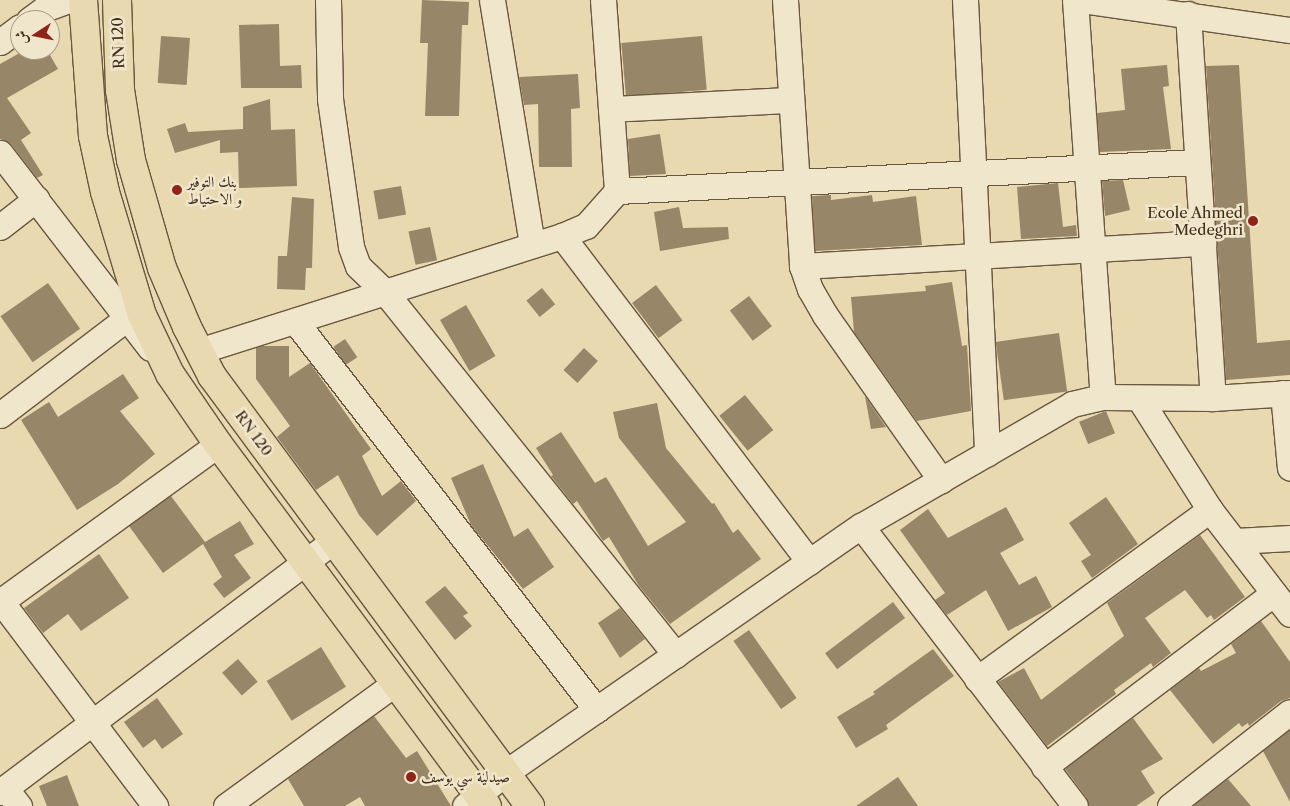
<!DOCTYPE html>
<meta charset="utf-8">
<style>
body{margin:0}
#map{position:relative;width:1290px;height:806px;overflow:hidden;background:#e8d9b0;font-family:"Libre Caslon Text",Amiri,serif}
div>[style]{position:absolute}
.building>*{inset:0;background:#978668;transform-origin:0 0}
.roads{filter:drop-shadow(1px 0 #69573f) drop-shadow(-1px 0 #69573f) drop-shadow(0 1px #69573f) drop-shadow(0 -1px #69573f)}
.minor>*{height:25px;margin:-12.5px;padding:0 12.5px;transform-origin:12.5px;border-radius:12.5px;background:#f0e6cc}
.major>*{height:28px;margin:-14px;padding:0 14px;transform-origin:14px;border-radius:14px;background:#e8d9b0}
.dots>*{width:14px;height:14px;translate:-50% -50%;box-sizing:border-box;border:2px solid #f0e6cc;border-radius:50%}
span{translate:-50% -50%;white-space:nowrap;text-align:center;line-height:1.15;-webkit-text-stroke:5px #f0e6cc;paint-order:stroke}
.street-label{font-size:15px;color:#3f2c19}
.poi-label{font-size:15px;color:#3f2c19}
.left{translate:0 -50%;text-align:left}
.right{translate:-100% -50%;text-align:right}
.north{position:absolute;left:10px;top:10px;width:50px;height:50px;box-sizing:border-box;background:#f0e6cc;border:1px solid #a99c84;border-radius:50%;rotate:259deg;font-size:14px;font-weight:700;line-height:20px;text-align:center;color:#3f2c19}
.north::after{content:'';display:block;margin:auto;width:18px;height:22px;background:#8f2418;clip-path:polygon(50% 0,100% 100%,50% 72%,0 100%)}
</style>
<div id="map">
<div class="building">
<div style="clip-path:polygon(422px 0,469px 2px,468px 25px,462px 25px,459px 116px,425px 116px,428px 43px,420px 43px)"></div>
<div style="clip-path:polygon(279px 24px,280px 66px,301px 65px,302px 88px,241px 88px,239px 25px)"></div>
<div style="left:161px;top:36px;width:29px;height:47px;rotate:4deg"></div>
<div style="left:702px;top:36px;width:54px;height:81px;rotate:85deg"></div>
<div style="clip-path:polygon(25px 50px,47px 50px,58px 69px,7px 98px,31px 133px,21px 140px,43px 175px,37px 178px,11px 144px,0 139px,0 64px)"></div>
<div style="clip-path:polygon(1167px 65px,1169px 86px,1163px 87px,1171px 149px,1100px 152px,1097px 113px,1125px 110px,1121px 69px)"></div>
<div style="clip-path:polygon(1239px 65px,1257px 343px,1290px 340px,1290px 375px,1226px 380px,1206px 66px)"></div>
<div style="clip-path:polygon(578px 74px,580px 108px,571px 109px,572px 167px,539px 167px,538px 104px,524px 105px,519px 77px)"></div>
<div style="clip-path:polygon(270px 99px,271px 130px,295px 129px,297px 186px,239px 188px,238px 152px,220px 153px,220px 140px,175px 153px,167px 129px,185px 123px,188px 132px,243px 129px,243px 107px)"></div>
<div style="clip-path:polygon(660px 134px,666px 174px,630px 176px,628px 139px)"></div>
<div style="clip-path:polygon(1123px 180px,1130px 210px,1105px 216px,1102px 181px)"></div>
<div style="clip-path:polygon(1058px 183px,1063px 227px,1076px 225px,1077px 236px,1021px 239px,1017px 187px)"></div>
<div style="left:401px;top:186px;width:29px;height:28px;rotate:80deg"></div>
<div style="clip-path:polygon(831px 195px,831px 200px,872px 195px,873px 202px,916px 196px,922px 245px,815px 251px,812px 196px)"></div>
<div style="clip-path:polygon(292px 197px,314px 199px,312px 268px,306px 268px,305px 290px,277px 289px,278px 256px,287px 256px)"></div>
<div style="clip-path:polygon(679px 207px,683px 228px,728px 227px,729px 239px,660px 251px,654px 212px)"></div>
<div style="left:430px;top:227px;width:34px;height:22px;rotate:78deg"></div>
<div style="clip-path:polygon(952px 282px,962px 346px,967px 345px,971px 411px,917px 421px,854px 332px,851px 297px,926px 291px,925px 286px)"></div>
<div style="left:48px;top:283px;width:56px;height:58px;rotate:55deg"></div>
<div style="left:656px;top:285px;width:44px;height:30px;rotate:53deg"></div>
<div style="left:542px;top:288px;width:21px;height:20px;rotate:51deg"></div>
<div style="left:749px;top:296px;width:38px;height:24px;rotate:53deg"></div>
<div style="left:466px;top:305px;width:59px;height:30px;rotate:60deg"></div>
<div style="left:1059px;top:333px;width:59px;height:64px;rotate:82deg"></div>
<div style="left:345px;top:339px;width:22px;height:14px;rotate:56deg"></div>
<div style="clip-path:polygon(262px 346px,289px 346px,289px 377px,310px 363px,371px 449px,362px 456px,382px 496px,401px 481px,416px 501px,377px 536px,359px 515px,338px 475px,316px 490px,277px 437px,290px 426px,256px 379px,256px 348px)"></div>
<div style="left:584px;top:348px;width:19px;height:30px;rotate:43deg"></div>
<div style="clip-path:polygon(123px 374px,139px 398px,120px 411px,155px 454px,118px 484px,77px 510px,21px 420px,49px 402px,58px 417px)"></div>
<div style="left:745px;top:395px;width:45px;height:33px;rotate:51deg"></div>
<div style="clip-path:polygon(865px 396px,886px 427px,871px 429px)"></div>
<div style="clip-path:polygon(657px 403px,666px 448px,712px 504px,714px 503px,733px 533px,738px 529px,761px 559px,670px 624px,639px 586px,609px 537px,603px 541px,577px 501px,573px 504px,551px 476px,553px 475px,536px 448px,561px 432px,595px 483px,606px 477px,648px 546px,686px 522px,619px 438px,613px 412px)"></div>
<div style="left:1106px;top:411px;width:24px;height:29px;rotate:68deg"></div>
<div style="clip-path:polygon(483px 464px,514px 537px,528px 528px,554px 567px,523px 589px,471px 525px,451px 478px)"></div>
<div style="clip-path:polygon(171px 496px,205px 542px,240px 521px,254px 544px,234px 555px,251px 578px,224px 598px,213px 584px,222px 577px,203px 544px,163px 573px,129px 526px)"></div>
<div style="clip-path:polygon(1106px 497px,1138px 544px,1092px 578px,1081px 561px,1091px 555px,1069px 523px)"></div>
<div style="clip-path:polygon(1006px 507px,1024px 540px,1000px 553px,1019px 585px,1036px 576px,1052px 607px,1008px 631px,986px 590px,947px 615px,935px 600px,945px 593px,900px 530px,928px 509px,948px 538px)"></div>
<div style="clip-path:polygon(1200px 535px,1245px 597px,1214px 620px,1211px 615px,1207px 618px,1185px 590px,1145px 618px,1171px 653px,1153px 667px,1151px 663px,1114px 690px,1116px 694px,1047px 746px,998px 682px,1024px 668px,1041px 700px,1124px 636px,1107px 603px)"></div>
<div style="clip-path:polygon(99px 554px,129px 598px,81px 631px,68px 614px,43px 633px,24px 608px)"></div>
<div style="clip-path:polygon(445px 586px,468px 613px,463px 616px,472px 626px,455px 640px,425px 602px)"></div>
<div style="left:893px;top:602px;width:20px;height:85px;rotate:53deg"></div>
<div style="clip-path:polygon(620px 608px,645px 639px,620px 658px,598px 623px)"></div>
<div style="clip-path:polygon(1261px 621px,1290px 662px,1290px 698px,1281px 701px,1249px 726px,1248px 723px,1242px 727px,1239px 723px,1213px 744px,1170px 690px,1199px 668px,1201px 671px,1236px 653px,1231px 644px)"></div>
<div style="left:749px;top:630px;width:83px;height:19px;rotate:55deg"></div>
<div style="left:321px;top:647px;width:47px;height:64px;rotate:58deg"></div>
<div style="clip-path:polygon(933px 649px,954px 676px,886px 725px,888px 729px,856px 748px,837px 717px,875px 694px,873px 692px)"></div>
<div style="left:238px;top:659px;width:30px;height:21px;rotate:49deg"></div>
<div style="clip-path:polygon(157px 698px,183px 734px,162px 749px,155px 739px,143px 748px,124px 722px)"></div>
<div style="clip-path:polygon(374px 716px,406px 758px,417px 751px,451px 806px,365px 806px,360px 797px,345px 806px,304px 806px,288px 779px)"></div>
<div style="clip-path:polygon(1133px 718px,1163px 759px,1141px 771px,1155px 793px,1136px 806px,1089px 806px,1086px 797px,1065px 769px)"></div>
<div style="clip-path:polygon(1290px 730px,1290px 802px,1263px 751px)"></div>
<div style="clip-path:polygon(67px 775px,79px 806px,47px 806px,39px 786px)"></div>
<div style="clip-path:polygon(898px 777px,918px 806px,856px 806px)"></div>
<div style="clip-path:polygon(1228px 779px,1251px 806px,1193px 806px)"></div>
</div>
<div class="roads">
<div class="minor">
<div style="left:328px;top:0;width:99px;rotate:88.8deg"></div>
<div style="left:330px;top:99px;width:149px;rotate:81.9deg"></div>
<div style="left:351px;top:247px;width:20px;rotate:70deg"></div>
<div style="left:358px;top:266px;width:37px;rotate:44deg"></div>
<div style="left:385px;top:292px;width:465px;rotate:51.3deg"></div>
<div style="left:492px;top:0;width:248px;rotate:80.7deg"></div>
<div style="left:603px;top:0;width:192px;rotate:85.8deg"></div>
<div style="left:617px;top:191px;width:581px;rotate:-2.86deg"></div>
<div style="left:785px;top:0;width:267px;rotate:86.3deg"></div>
<div style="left:802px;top:266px;width:24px;rotate:71deg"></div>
<div style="left:810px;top:289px;width:30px;rotate:60deg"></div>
<div style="left:825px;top:315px;width:202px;rotate:54.9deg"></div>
<div style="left:965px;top:0;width:454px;rotate:87.2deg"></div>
<div style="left:1075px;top:0;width:398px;rotate:86deg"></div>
<div style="left:1081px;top:0;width:211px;rotate:8.2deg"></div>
<div style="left:1188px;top:14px;width:385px;rotate:86.3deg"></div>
<div style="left:29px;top:20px;width:19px;rotate:-36deg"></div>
<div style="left:44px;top:9px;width:27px;rotate:-20deg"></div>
<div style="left:0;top:42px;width:25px;rotate:-37deg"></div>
<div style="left:611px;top:109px;width:179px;rotate:-2.9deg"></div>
<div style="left:0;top:153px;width:246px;rotate:52.4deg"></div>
<div style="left:0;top:227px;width:46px;rotate:-37.9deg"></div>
<div style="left:562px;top:236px;width:409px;rotate:52.8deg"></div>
<div style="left:802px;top:266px;width:402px;rotate:-3.3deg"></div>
<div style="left:295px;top:321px;width:492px;rotate:52.2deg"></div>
<div style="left:199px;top:351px;width:381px;rotate:-17.6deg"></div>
<div style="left:562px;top:236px;width:26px;rotate:-23deg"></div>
<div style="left:586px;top:226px;width:47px;rotate:-48.5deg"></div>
<div style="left:1283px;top:393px;width:75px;rotate:84.7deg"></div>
<div style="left:1139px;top:398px;width:133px;rotate:57.6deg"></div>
<div style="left:1210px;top:510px;width:131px;rotate:52.4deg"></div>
<div style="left:0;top:415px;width:160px;rotate:-37.4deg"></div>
<div style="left:861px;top:526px;width:352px;rotate:52.6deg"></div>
<div style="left:1235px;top:541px;width:55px;rotate:-3.1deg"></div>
<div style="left:0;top:600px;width:258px;rotate:53deg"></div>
<div style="left:0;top:602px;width:269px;rotate:-35.9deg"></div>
<div style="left:977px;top:679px;width:288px;rotate:-36deg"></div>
<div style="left:1044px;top:767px;width:288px;rotate:-37.1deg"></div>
<div style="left:5px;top:788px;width:23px;rotate:52deg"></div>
<div style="left:0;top:792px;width:416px;rotate:-37deg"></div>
<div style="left:226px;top:806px;width:209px;rotate:-36deg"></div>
<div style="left:465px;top:806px;width:52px;rotate:-39.5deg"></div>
<div style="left:505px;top:773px;width:433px;rotate:-34.8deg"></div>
<div style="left:861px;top:526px;width:244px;rotate:-30deg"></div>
<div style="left:1072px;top:404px;width:32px;rotate:-13deg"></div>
<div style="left:1103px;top:397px;width:110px;rotate:0.5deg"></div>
<div style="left:1213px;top:398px;width:77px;rotate:-3.7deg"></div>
<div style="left:1170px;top:806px;width:152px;rotate:-38.1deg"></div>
</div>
<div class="major">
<div style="left:83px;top:0;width:136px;rotate:85.8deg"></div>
<div style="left:93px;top:136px;width:57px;rotate:77.9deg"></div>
<div style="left:105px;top:192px;width:128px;rotate:73.3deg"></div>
<div style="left:142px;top:315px;width:65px;rotate:64.6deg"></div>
<div style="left:170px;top:374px;width:85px;rotate:55.6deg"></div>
<div style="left:218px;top:444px;width:451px;rotate:53.4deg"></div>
<div style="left:117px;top:0;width:90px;rotate:88.1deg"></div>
<div style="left:120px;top:90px;width:71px;rotate:81.1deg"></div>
<div style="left:131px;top:160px;width:112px;rotate:74deg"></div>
<div style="left:162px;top:268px;width:64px;rotate:67deg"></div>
<div style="left:187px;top:327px;width:55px;rotate:63deg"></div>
<div style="left:212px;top:376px;width:535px;rotate:53.52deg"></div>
</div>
</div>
<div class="dots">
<div style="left:177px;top:190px;background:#8f2418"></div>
<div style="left:1253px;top:221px;background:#8f2418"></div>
<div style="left:411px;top:777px;background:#8f2418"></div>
</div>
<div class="street-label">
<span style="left:118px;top:43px;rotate:-92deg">RN 120</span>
<span style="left:254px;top:433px;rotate:54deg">RN 120</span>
</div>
<div class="poi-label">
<span class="left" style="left:187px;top:190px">بنك التوفير<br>و الاحتياط</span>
<span class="right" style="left:1243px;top:221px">Ecole Ahmed<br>Medeghri</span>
<span class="left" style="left:421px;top:777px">صيدلية سي يوسف</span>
</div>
<div class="north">ش</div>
</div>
